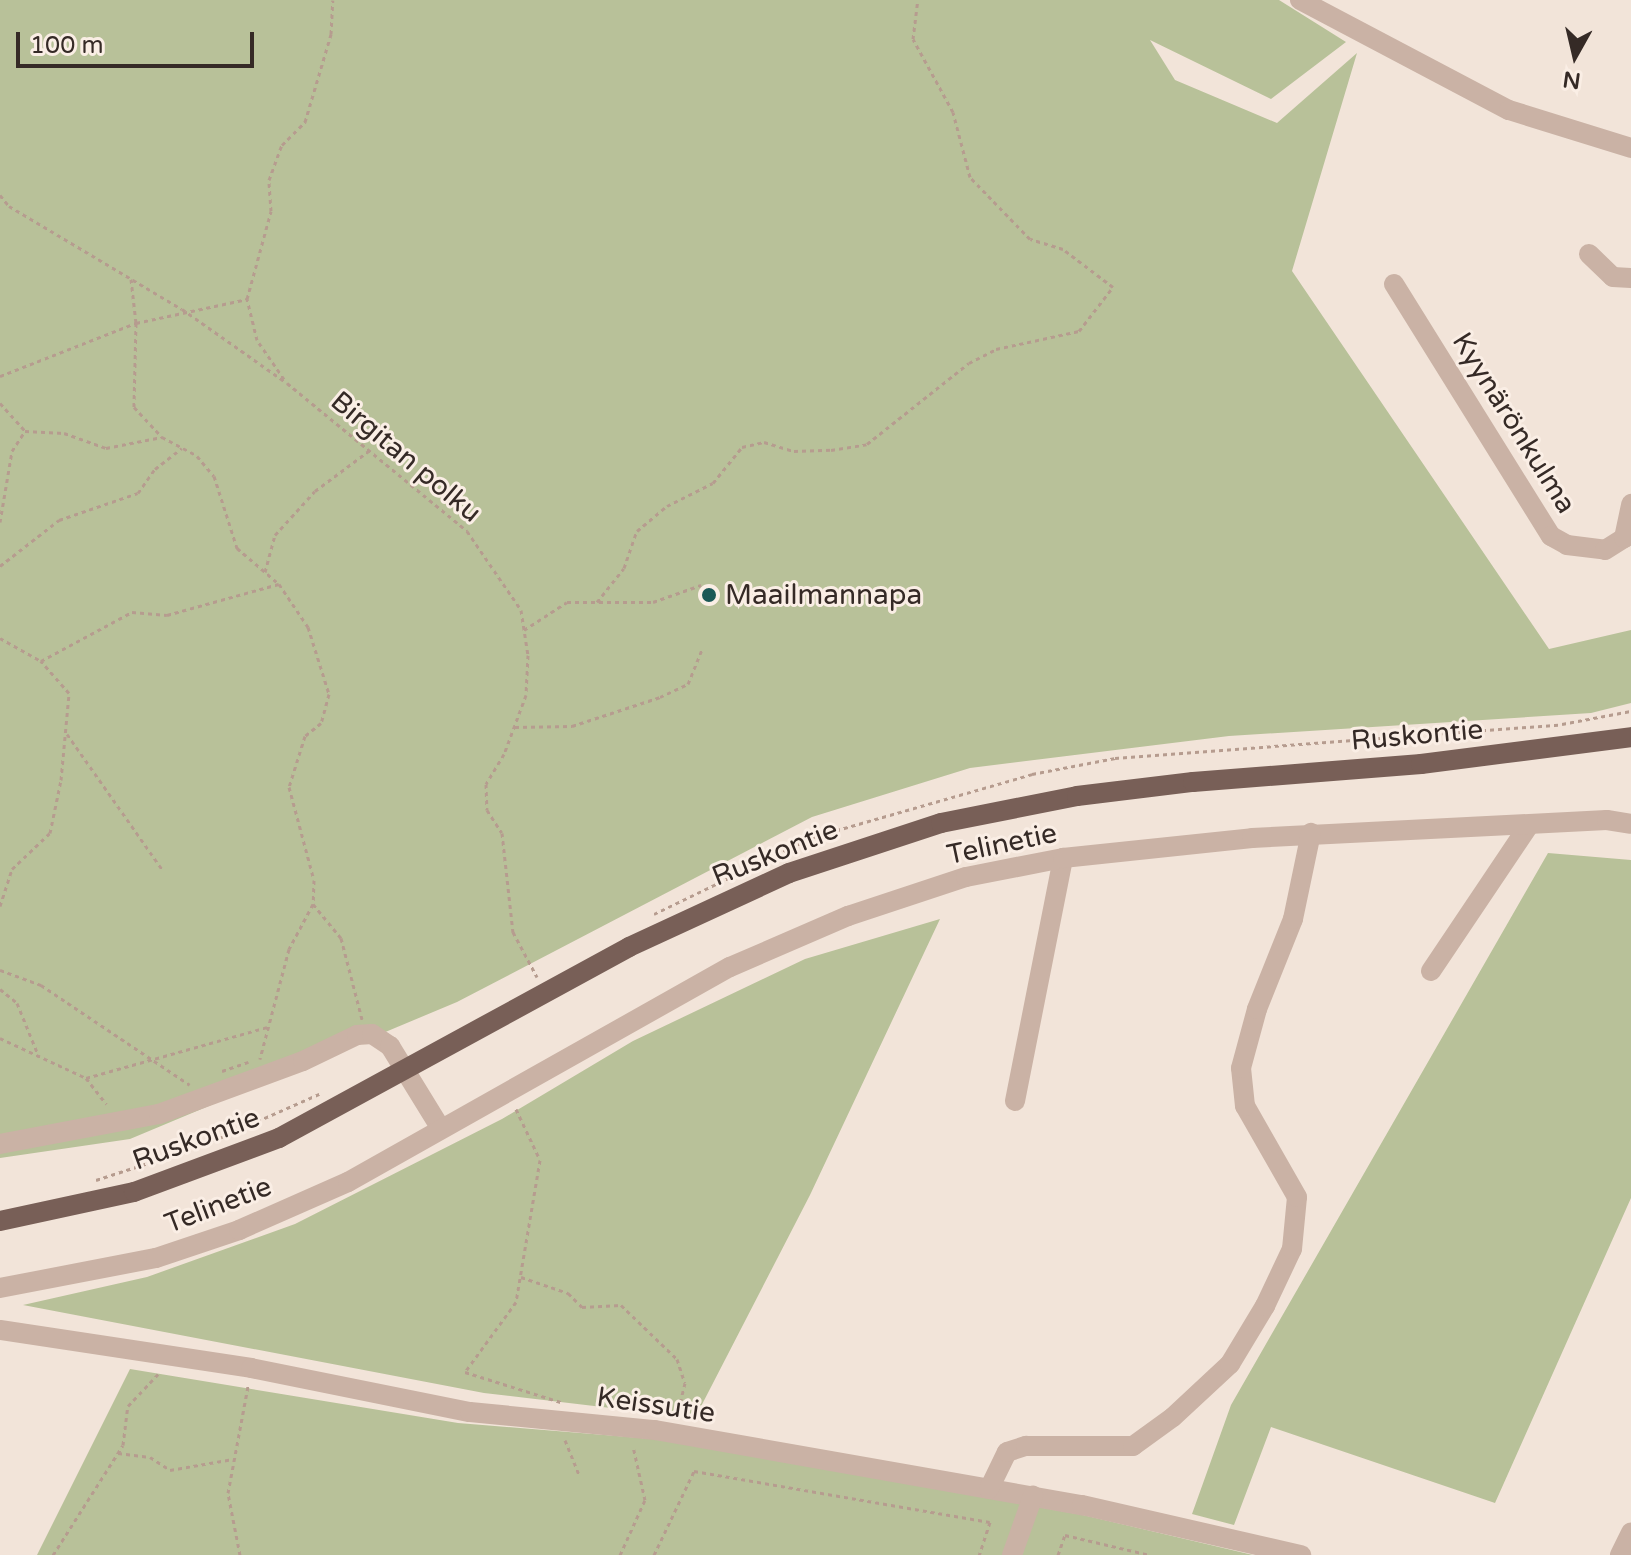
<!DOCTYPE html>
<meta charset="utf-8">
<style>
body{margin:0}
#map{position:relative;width:1631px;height:1555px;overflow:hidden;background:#f2e4d9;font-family:"Varela Round",sans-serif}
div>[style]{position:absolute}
.green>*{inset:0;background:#b8c199}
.path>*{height:3px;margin-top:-1.5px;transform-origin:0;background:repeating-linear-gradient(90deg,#b69c8f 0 4px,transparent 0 8px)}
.minor>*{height:20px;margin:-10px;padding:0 10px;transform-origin:10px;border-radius:10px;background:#cab2a5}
.major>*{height:20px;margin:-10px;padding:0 10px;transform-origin:10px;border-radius:10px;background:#785f57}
.dots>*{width:22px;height:22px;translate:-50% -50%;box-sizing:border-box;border:4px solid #faeee5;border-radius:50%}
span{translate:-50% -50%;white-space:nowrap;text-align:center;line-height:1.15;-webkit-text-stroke:6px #faeee5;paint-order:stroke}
.street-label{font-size:28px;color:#352a26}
.poi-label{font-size:28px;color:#352a26}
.left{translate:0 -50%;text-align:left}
.north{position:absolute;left:1535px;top:16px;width:80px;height:80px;-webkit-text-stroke:6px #faeee5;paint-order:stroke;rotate:188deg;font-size:22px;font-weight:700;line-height:32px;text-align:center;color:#352a26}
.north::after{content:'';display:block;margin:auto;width:28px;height:36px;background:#352a26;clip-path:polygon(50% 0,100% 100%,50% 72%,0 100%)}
.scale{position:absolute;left:16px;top:32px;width:238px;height:36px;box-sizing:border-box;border:4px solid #352a26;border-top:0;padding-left:10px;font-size:24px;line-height:28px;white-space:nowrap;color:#352a26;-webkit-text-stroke:6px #faeee5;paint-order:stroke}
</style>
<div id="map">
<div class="green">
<div style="clip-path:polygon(0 0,1279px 0,1346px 42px,1271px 99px,1150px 40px,1175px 80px,1277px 123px,1357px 53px,1292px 271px,1549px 649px,1631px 630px,1631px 703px,1591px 713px,1229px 736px,970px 768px,812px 817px,457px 1002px,130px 1139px,0 1158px)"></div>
<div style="clip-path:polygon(1548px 853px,1631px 860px,1631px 1198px,1495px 1503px,1271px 1427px,1234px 1525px,1192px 1514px,1231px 1405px)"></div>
<div style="clip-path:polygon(940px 919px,810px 1195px,695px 1418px,484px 1393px,23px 1305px,147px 1277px,295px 1224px,502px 1119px,633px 1041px,805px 959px)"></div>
<div style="clip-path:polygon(130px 1369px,458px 1423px,665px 1440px,1083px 1515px,1253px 1555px,37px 1555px)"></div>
</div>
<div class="path">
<div style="left:0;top:195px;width:14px;rotate:51deg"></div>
<div style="left:9px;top:206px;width:201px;rotate:30.8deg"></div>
<div style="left:182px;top:309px;width:128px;rotate:35.2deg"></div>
<div style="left:287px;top:383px;width:233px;rotate:39.4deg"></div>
<div style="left:467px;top:531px;width:96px;rotate:55.6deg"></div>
<div style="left:521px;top:610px;width:46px;rotate:81.2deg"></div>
<div style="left:528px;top:655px;width:40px;rotate:92.9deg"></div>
<div style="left:526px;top:695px;width:63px;rotate:110.4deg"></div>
<div style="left:504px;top:754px;width:35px;rotate:121deg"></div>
<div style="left:486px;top:784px;width:26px;rotate:88deg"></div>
<div style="left:487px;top:810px;width:27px;rotate:57deg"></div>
<div style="left:502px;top:833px;width:100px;rotate:83.7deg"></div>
<div style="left:513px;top:932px;width:51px;rotate:61.9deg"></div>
<div style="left:131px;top:279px;width:44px;rotate:83.5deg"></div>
<div style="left:136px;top:323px;width:84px;rotate:91.4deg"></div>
<div style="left:134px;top:407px;width:41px;rotate:47deg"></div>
<div style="left:162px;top:437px;width:40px;rotate:28deg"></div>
<div style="left:197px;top:456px;width:26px;rotate:50deg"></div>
<div style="left:214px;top:476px;width:76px;rotate:72.3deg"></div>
<div style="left:237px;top:548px;width:55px;rotate:40.6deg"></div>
<div style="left:279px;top:584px;width:52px;rotate:56deg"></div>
<div style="left:308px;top:627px;width:70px;rotate:72.6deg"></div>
<div style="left:329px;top:694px;width:30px;rotate:105deg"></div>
<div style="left:321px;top:723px;width:21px;rotate:141deg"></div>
<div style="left:305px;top:736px;width:53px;rotate:107.4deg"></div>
<div style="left:289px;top:787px;width:96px;rotate:75deg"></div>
<div style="left:314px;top:880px;width:24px;rotate:92deg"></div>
<div style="left:313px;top:904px;width:51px;rotate:118.1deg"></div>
<div style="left:289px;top:949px;width:114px;rotate:104.8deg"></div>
<div style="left:0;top:376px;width:146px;rotate:-21.3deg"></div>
<div style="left:136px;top:323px;width:114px;rotate:-12.2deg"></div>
<div style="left:284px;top:379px;width:47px;rotate:-124.7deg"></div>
<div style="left:257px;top:340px;width:42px;rotate:-103.7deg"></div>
<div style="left:247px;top:299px;width:91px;rotate:-74.7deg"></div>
<div style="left:271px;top:211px;width:31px;rotate:-94deg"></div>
<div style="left:269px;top:180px;width:37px;rotate:-70deg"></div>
<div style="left:282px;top:145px;width:33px;rotate:-45deg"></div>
<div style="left:305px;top:122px;width:92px;rotate:-73.5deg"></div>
<div style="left:331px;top:34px;width:34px;rotate:-87deg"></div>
<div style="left:0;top:403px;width:38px;rotate:48deg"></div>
<div style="left:25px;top:431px;width:39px;rotate:3deg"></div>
<div style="left:64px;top:433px;width:45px;rotate:19.7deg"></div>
<div style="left:106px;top:448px;width:57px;rotate:-11.1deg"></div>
<div style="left:0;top:522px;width:72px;rotate:-80.4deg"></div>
<div style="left:12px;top:451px;width:24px;rotate:-57deg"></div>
<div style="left:0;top:566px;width:75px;rotate:-37.9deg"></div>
<div style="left:59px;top:520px;width:83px;rotate:-18.9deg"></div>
<div style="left:138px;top:493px;width:29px;rotate:-55deg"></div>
<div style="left:155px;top:469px;width:34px;rotate:-38deg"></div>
<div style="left:265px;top:572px;width:38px;rotate:-75deg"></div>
<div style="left:275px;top:535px;width:59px;rotate:-47.7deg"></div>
<div style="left:315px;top:491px;width:69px;rotate:-36.7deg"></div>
<div style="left:597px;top:602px;width:43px;rotate:-51.5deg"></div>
<div style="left:624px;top:568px;width:39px;rotate:-71deg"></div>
<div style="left:637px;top:531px;width:39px;rotate:-40deg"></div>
<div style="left:667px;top:506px;width:51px;rotate:-26.6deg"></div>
<div style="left:713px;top:483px;width:46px;rotate:-51.1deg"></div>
<div style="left:742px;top:447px;width:23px;rotate:-13deg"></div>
<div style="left:764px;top:442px;width:31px;rotate:17deg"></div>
<div style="left:794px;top:451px;width:37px;rotate:-2deg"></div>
<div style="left:831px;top:450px;width:36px;rotate:-9deg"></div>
<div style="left:867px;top:444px;width:130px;rotate:-38.5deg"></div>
<div style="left:969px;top:363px;width:30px;rotate:-27deg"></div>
<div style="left:996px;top:349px;width:85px;rotate:-12.2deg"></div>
<div style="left:1079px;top:331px;width:56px;rotate:-52.3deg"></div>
<div style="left:1113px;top:287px;width:63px;rotate:-142.8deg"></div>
<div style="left:1063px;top:249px;width:34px;rotate:-163deg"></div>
<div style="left:1030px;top:239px;width:86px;rotate:-134.1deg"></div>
<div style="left:970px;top:177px;width:67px;rotate:-104.7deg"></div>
<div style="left:953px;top:112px;width:83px;rotate:-118.7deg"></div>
<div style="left:913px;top:39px;width:39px;rotate:-83deg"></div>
<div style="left:524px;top:630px;width:51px;rotate:-33.1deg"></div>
<div style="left:567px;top:602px;width:86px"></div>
<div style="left:653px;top:602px;width:51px;rotate:-19.5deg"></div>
<div style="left:0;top:638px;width:47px;rotate:29.3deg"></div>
<div style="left:41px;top:661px;width:103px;rotate:-28.3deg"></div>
<div style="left:132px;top:612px;width:35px;rotate:5deg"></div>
<div style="left:167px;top:615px;width:116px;rotate:-15.5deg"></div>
<div style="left:515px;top:727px;width:57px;rotate:-1deg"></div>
<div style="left:572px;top:726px;width:93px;rotate:-18.2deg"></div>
<div style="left:660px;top:697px;width:31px;rotate:-25deg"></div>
<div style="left:688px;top:684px;width:37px;rotate:-68deg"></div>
<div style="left:67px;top:734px;width:165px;rotate:54.9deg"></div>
<div style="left:313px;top:904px;width:44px;rotate:50.5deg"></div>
<div style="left:341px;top:938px;width:84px;rotate:75.5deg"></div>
<div style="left:0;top:906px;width:39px;rotate:-72deg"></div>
<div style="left:12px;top:869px;width:52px;rotate:-43.5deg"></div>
<div style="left:50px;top:833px;width:54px;rotate:-78.3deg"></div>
<div style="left:61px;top:780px;width:87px;rotate:-84.7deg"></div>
<div style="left:69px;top:693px;width:43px;rotate:-131.2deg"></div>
<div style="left:654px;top:914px;width:177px;rotate:-25.8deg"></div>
<div style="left:813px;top:837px;width:228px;rotate:-16deg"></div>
<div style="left:1032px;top:774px;width:85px;rotate:-10.9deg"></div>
<div style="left:1115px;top:758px;width:448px;rotate:-4.3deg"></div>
<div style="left:1562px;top:724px;width:70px;rotate:-10.7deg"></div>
<div style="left:0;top:970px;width:44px;rotate:20.1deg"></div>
<div style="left:41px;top:985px;width:179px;rotate:33.9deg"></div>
<div style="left:0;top:989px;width:22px;rotate:39deg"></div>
<div style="left:17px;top:1003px;width:58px;rotate:67.8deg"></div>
<div style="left:0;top:1038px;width:95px;rotate:24.9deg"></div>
<div style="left:86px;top:1078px;width:33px;rotate:52deg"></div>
<div style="left:222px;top:1071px;width:28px;rotate:-19deg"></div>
<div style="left:86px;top:1078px;width:188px;rotate:-15.7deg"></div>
<div style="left:516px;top:1109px;width:56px;rotate:64.8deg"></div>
<div style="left:540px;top:1160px;width:144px;rotate:99.6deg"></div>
<div style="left:516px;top:1302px;width:87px;rotate:126.1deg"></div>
<div style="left:465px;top:1372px;width:101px;rotate:17.4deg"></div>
<div style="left:96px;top:1180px;width:116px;rotate:-18.1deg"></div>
<div style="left:206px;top:1144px;width:124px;rotate:-23.9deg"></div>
<div style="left:521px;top:1277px;width:50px;rotate:18.8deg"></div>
<div style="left:568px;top:1293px;width:20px;rotate:45deg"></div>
<div style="left:582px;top:1307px;width:39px;rotate:-3deg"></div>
<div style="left:621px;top:1305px;width:78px;rotate:44deg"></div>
<div style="left:677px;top:1359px;width:25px;rotate:72deg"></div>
<div style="left:685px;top:1383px;width:33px;rotate:104deg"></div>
<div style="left:565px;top:1440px;width:37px;rotate:68deg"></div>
<div style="left:118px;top:1453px;width:32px;rotate:7deg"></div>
<div style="left:150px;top:1457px;width:24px;rotate:33deg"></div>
<div style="left:170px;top:1470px;width:64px;rotate:-9.9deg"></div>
<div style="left:53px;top:1555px;width:130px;rotate:-57.5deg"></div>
<div style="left:123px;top:1445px;width:39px;rotate:-83deg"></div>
<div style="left:128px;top:1406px;width:47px;rotate:-46.7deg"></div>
<div style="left:240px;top:1555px;width:63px;rotate:-101deg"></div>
<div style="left:228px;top:1493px;width:109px;rotate:-79.4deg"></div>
<div style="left:620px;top:1555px;width:60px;rotate:-65.6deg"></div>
<div style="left:645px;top:1500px;width:55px;rotate:-102.5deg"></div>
<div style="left:654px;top:1555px;width:93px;rotate:-64.5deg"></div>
<div style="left:694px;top:1471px;width:300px;rotate:9.8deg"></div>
<div style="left:990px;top:1522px;width:35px;rotate:108deg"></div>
<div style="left:1058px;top:1555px;width:21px;rotate:-71deg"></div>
<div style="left:1065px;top:1535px;width:87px;rotate:13.2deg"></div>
</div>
<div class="minor">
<div style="left:1300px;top:0;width:236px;rotate:27.8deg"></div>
<div style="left:1509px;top:110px;width:128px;rotate:17.3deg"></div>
<div style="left:1589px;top:254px;width:33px;rotate:44deg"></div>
<div style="left:1613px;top:277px;width:18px;rotate:3deg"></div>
<div style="left:1394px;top:284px;width:297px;rotate:58.1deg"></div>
<div style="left:1551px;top:536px;width:18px;rotate:29deg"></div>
<div style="left:1567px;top:545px;width:38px;rotate:7deg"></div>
<div style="left:1605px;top:550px;width:22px;rotate:-32deg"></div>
<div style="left:1624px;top:538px;width:35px;rotate:-78deg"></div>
<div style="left:1431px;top:971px;width:176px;rotate:-56.1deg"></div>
<div style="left:1015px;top:1101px;width:248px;rotate:-78.8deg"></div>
<div style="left:0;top:1144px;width:162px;rotate:-10.7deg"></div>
<div style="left:159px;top:1114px;width:153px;rotate:-20.2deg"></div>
<div style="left:303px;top:1061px;width:60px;rotate:-25.7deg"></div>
<div style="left:357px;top:1035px;width:15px;rotate:-4deg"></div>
<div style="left:372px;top:1034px;width:22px;rotate:34deg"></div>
<div style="left:390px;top:1046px;width:97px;rotate:58.4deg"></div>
<div style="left:0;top:1288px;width:159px;rotate:-10.9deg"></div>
<div style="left:156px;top:1258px;width:88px;rotate:-18.6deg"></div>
<div style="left:239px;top:1230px;width:119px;rotate:-23.8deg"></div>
<div style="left:348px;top:1182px;width:438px;rotate:-29.4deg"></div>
<div style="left:730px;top:967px;width:129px;rotate:-23.4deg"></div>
<div style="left:848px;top:916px;width:124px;rotate:-18.3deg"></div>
<div style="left:966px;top:877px;width:99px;rotate:-11.1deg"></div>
<div style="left:1063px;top:858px;width:190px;rotate:-6deg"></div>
<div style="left:1252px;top:838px;width:355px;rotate:-2.9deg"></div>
<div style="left:1607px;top:820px;width:24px;rotate:9deg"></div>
<div style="left:0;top:1330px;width:254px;rotate:8.6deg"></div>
<div style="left:251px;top:1368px;width:223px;rotate:11.4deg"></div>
<div style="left:470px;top:1412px;width:186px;rotate:5.6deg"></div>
<div style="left:655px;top:1430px;width:434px;rotate:10deg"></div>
<div style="left:1082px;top:1505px;width:225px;rotate:12.9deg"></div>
<div style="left:989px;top:1489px;width:41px;rotate:-64.1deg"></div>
<div style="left:1007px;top:1452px;width:20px;rotate:-18deg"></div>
<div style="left:1026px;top:1446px;width:107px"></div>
<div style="left:1133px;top:1446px;width:49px;rotate:-35.9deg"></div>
<div style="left:1173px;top:1417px;width:78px;rotate:-42.9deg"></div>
<div style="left:1230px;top:1364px;width:68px;rotate:-58.9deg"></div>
<div style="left:1265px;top:1306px;width:63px;rotate:-64.7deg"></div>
<div style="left:1292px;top:1249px;width:52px;rotate:-84.5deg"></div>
<div style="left:1297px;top:1197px;width:105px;rotate:-119.7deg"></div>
<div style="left:1245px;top:1106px;width:38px;rotate:-96deg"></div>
<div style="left:1241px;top:1068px;width:61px;rotate:-74.8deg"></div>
<div style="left:1257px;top:1009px;width:97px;rotate:-68.2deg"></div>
<div style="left:1293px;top:919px;width:88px;rotate:-78.2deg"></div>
<div style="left:1012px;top:1555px;width:63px;rotate:-70.4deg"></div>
<div style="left:1620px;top:1555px;width:25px;rotate:-64deg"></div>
</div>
<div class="major">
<div style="left:0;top:1221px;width:137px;rotate:-12.2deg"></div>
<div style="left:134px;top:1192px;width:155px;rotate:-20.4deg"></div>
<div style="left:279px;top:1138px;width:399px;rotate:-28.6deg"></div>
<div style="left:629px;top:947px;width:176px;rotate:-24.8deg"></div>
<div style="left:789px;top:873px;width:160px;rotate:-18.2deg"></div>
<div style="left:941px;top:823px;width:139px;rotate:-11.2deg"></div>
<div style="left:1077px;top:796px;width:117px;rotate:-6.9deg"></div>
<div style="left:1193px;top:782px;width:229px;rotate:-4.5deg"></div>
<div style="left:1421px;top:764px;width:212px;rotate:-7.3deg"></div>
</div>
<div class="dots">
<div style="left:709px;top:595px;background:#1b5856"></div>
</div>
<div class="street-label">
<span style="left:1514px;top:423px;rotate:58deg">Kyynärönkulma</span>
<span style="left:406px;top:457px;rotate:40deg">Birgitan polku</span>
<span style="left:1417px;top:735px;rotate:-5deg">Ruskontie</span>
<span style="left:1002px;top:844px;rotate:-12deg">Telinetie</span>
<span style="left:775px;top:853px;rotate:-22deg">Ruskontie</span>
<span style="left:196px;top:1139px;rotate:-20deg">Ruskontie</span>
<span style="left:218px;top:1205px;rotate:-21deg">Telinetie</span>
<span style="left:656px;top:1405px;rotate:8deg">Keissutie</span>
</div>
<div class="poi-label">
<span class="left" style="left:725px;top:595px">Maailmannapa</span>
</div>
<div class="north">N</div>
<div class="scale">100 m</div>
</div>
